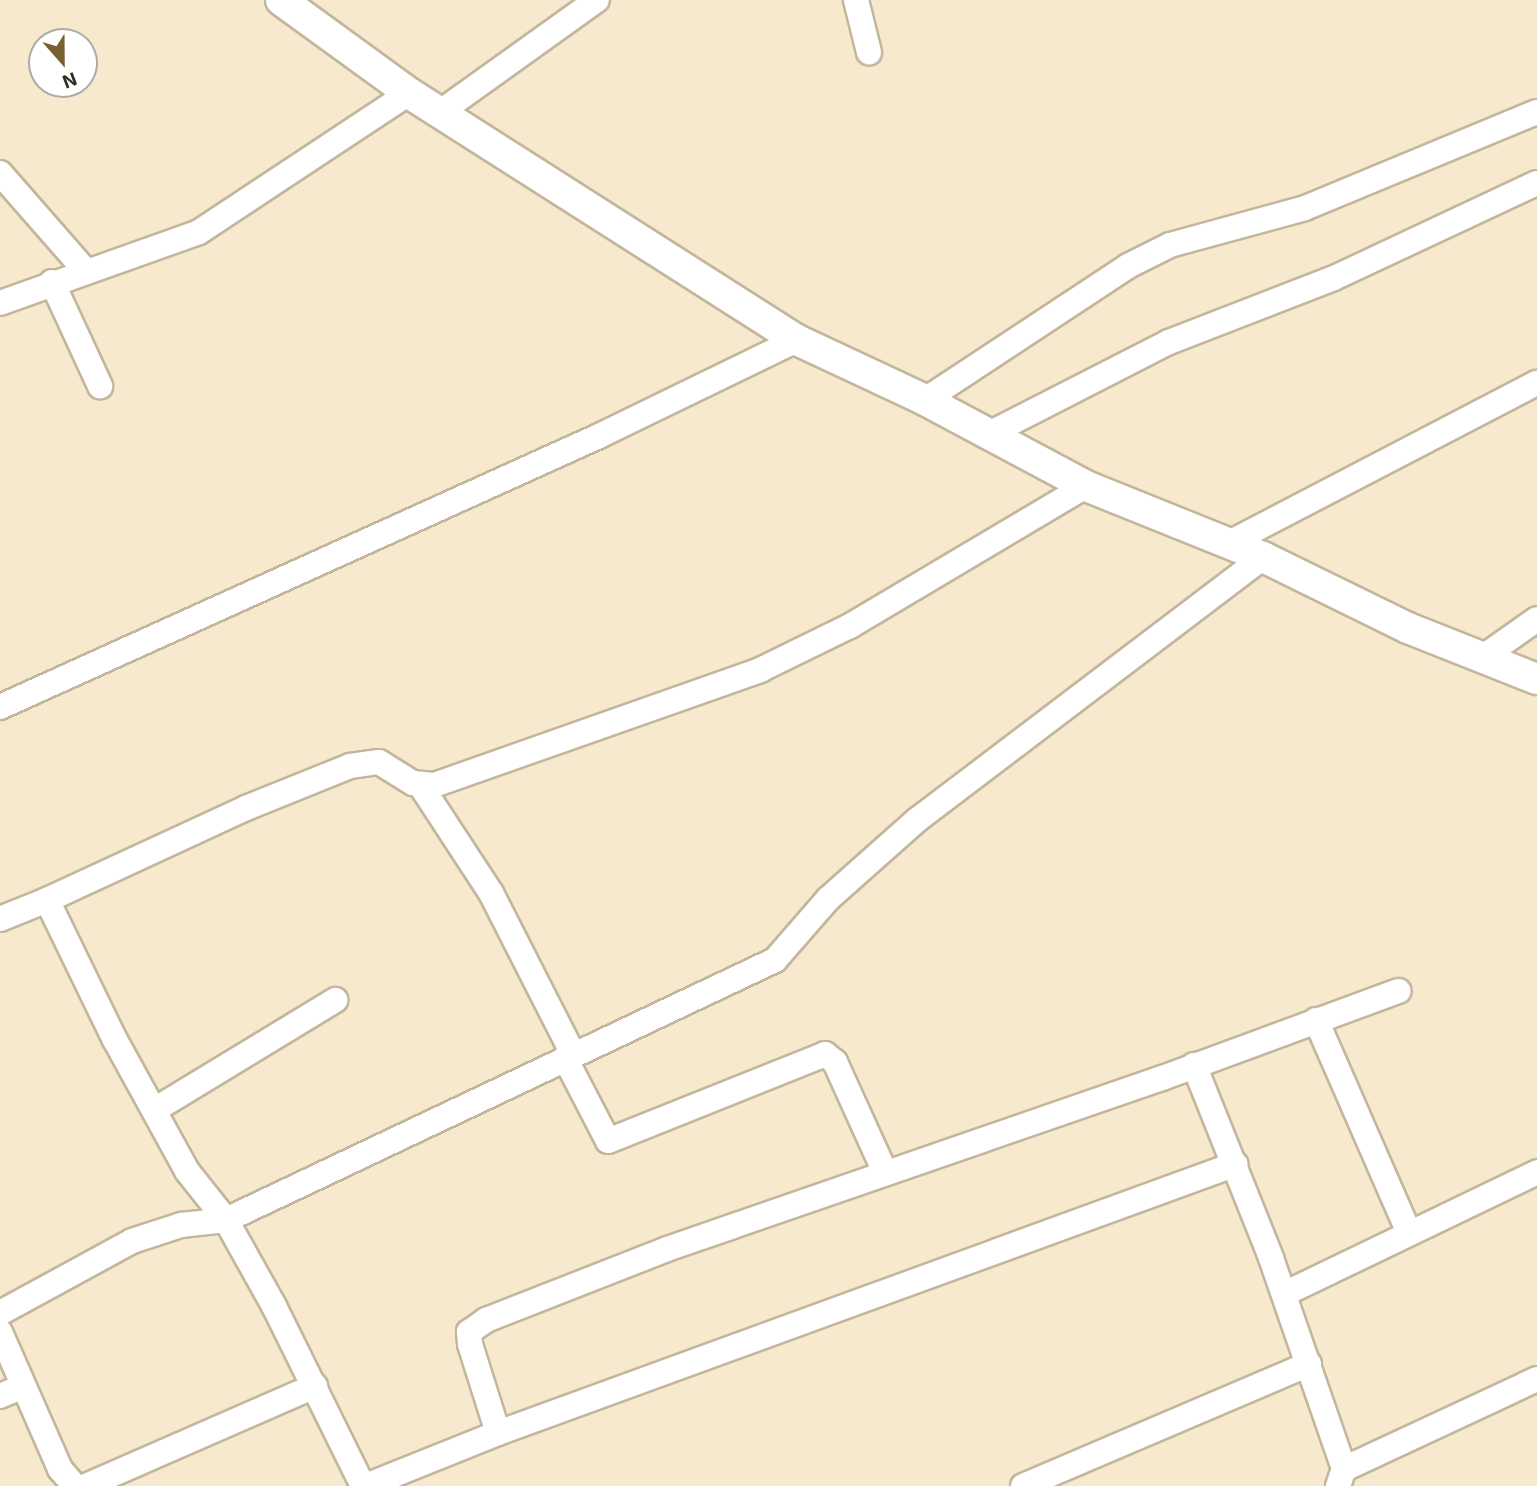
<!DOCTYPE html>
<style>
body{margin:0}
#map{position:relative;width:1537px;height:1486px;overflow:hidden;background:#f6e9cd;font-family:"Exo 2",sans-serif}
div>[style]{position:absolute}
.roads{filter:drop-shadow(2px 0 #c3b69c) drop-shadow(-2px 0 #c3b69c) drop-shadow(0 2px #c3b69c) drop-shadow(0 -2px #c3b69c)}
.minor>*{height:24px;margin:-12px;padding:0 12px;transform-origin:12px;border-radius:12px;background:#fff}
.tertiary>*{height:30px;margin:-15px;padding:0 15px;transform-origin:15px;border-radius:15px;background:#fff}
span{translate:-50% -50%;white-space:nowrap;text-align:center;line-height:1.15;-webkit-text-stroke:5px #fff;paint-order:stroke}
.north{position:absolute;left:28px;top:28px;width:70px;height:70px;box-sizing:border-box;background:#fff;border:2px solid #adaba7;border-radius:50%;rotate:159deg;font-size:19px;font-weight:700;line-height:28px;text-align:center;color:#322d23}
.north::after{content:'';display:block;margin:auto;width:24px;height:32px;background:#786030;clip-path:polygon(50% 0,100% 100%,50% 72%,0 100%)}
</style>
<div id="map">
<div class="roads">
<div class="minor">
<div style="left:856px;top:0;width:54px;rotate:76deg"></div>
<div style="left:439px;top:113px;width:194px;rotate:-35.6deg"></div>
<div style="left:0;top:173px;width:129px;rotate:48.8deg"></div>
<div style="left:52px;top:282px;width:115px;rotate:65.2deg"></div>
<div style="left:0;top:303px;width:211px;rotate:-19.6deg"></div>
<div style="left:199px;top:232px;width:252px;rotate:-33.5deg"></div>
<div style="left:925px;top:400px;width:243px;rotate:-33.4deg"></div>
<div style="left:1128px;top:266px;width:47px;rotate:-26.6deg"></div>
<div style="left:1170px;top:245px;width:140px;rotate:-15.3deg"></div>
<div style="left:1305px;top:208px;width:251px;rotate:-22.5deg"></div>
<div style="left:991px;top:433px;width:200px;rotate:-27.1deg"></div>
<div style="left:1169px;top:342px;width:177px;rotate:-21.2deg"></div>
<div style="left:1334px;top:278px;width:224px;rotate:-25.1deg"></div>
<div style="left:1229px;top:543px;width:347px;rotate:-27.5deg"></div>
<div style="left:1486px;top:655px;width:62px;rotate:-35.2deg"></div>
<div style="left:0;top:707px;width:657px;rotate:-24.34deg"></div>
<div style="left:599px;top:436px;width:220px;rotate:-25.9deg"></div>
<div style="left:421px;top:786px;width:128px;rotate:56.8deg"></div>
<div style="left:491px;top:893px;width:181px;rotate:63deg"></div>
<div style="left:47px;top:900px;width:219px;rotate:-24.8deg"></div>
<div style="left:246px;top:808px;width:112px;rotate:-22deg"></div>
<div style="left:350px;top:766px;width:29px;rotate:-8deg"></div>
<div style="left:379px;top:762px;width:40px;rotate:32deg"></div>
<div style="left:413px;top:783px;width:21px;rotate:5deg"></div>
<div style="left:434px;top:785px;width:346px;rotate:-19.4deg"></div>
<div style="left:760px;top:670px;width:100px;rotate:-26.1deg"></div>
<div style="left:850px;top:626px;width:274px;rotate:-30.7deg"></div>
<div style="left:0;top:919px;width:51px;rotate:-22deg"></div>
<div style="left:47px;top:900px;width:153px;rotate:64.1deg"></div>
<div style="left:114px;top:1038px;width:152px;rotate:61.2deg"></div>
<div style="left:187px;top:1171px;width:63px;rotate:51.5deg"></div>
<div style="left:226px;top:1220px;width:98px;rotate:60.8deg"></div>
<div style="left:274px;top:1306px;width:201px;rotate:63.7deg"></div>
<div style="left:1316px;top:1020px;width:232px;rotate:66.4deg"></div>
<div style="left:565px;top:1058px;width:93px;rotate:62.6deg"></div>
<div style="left:608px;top:1141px;width:234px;rotate:-21.8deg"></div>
<div style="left:825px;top:1054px;width:13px;rotate:39deg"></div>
<div style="left:835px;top:1062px;width:121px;rotate:65.6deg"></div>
<div style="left:1194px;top:1065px;width:208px;rotate:68.2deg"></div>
<div style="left:1271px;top:1258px;width:223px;rotate:70.9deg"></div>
<div style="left:156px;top:1109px;width:210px;rotate:-31.3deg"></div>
<div style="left:1284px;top:1294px;width:281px;rotate:-25.7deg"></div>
<div style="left:0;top:1313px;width:150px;rotate:-28.6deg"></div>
<div style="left:132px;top:1241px;width:52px;rotate:-18.1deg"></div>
<div style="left:181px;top:1225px;width:45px;rotate:-6.3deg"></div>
<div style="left:226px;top:1220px;width:607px;rotate:-25.34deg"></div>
<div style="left:775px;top:960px;width:81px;rotate:-49deg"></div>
<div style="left:828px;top:899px;width:119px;rotate:-41.6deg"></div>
<div style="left:917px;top:820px;width:435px;rotate:-37.2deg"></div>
<div style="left:0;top:1332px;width:150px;rotate:66.3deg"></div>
<div style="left:60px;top:1469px;width:23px;rotate:49deg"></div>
<div style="left:0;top:1396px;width:25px;rotate:-23deg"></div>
<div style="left:498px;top:1433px;width:93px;rotate:-107.5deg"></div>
<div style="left:470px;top:1344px;width:12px;rotate:-95deg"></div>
<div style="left:469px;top:1332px;width:21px;rotate:-35deg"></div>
<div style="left:486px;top:1320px;width:194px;rotate:-21.4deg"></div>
<div style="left:667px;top:1249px;width:524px;rotate:-19.06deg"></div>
<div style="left:1162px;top:1078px;width:252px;rotate:-20.2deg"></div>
<div style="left:86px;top:1486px;width:250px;rotate:-23.6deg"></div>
<div style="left:366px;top:1486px;width:142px;rotate:-21.9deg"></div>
<div style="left:498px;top:1433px;width:785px;rotate:-20.03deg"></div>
<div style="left:1023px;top:1486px;width:311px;rotate:-23.1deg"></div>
<div style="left:1338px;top:1486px;width:18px;rotate:-71deg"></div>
<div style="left:1344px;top:1469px;width:213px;rotate:-25deg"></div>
</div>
<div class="tertiary">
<div style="left:281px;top:0;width:158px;rotate:36deg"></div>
<div style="left:409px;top:93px;width:460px;rotate:32.5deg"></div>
<div style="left:797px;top:340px;width:141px;rotate:25.1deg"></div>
<div style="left:925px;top:400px;width:183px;rotate:28.1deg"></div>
<div style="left:1086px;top:486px;width:191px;rotate:21.9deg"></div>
<div style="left:1263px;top:557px;width:161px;rotate:26.1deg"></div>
<div style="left:1408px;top:628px;width:139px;rotate:21.6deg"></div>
</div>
</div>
<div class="north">N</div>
</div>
